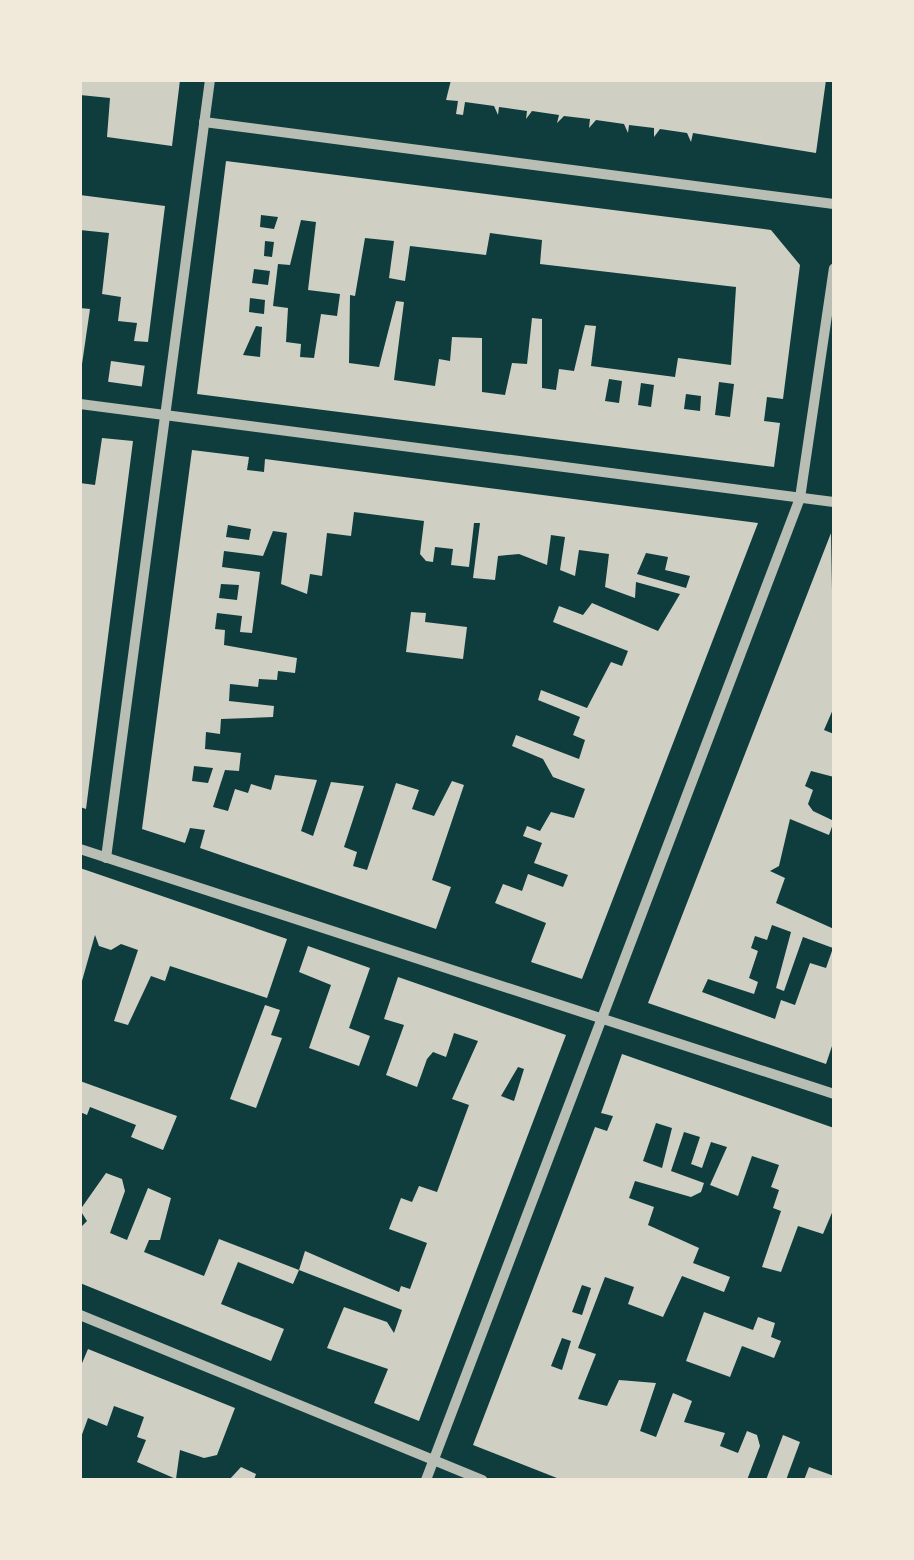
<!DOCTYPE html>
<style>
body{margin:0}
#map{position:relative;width:914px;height:1560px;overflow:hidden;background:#0f3d3e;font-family:Mulish,sans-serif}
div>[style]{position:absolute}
.building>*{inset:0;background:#cfcfc3;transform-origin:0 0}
.minor>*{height:10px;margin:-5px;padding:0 5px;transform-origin:5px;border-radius:5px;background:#b8beb3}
span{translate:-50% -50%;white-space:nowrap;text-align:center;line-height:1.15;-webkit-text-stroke:8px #f1e9da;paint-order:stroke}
.frame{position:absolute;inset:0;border:82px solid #f1e9da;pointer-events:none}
</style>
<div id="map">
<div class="building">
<div style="clip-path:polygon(80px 80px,180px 80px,172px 146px,107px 137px,110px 98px,80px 95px)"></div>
<div style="clip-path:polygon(451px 80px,826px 80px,816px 153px,693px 133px,691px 142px,687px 133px,660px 129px,654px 137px,654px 128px,629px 125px,628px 133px,624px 124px,596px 120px,589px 128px,590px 119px,564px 116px,557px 123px,559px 115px,532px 111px,526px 119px,527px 111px,499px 107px,498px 115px,494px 106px,465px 102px,463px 115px,456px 114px,458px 101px,446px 100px)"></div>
<div style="clip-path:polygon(evenodd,226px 161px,771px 230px,800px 265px,783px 399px,767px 397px,764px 421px,780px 423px,774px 467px,197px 394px,226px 161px,261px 215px,278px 217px,274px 229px,260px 227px,261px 215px,226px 161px,301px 220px,316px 222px,308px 290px,340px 294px,337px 316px,321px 314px,314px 358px,300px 357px,301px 344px,286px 342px,288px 308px,273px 306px,278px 264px,290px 265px,301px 220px,226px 161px,490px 233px,542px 240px,540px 264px,736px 287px,731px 365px,678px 358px,675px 377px,591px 366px,596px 326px,585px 325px,574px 371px,559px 369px,556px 390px,542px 388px,542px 319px,532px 318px,527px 364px,512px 363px,505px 395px,482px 392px,482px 338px,452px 337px,450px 361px,439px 359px,435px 386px,394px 380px,404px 302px,396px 301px,379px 367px,349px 363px,350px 295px,355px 296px,365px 238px,394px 241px,389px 278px,405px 281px,410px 246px,486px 255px,490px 233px,226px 161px,265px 241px,274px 242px,272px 257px,264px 256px,265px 241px,226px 161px,254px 269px,270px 271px,268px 285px,252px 283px,254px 269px,226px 161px,250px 298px,265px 300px,264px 314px,249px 312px,250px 298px,226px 161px,256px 326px,262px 327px,260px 357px,243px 355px,256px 326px,226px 161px,609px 379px,622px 381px,619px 403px,605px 401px,609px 379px,226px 161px,719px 382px,734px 384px,730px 417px,715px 415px,719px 382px,226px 161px,641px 383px,654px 385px,651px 407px,638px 405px,641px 383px,226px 161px,686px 394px,701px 396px,700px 411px,684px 409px,686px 394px)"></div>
<div style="clip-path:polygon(80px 195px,165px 206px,148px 342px,134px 341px,137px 323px,118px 321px,121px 297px,102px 294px,109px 233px,80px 230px)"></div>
<div style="clip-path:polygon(80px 308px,90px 309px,82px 364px,80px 364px)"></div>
<div style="left:111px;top:361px;width:34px;height:21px;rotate:8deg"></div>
<div style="clip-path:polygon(102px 438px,133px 441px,86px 809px,80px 807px,80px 483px,95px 485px)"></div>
<div style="clip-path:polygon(evenodd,192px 450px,249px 457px,247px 470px,264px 472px,265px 459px,758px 523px,582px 979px,531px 962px,546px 923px,495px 903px,503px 884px,522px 891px,528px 874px,563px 887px,568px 875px,534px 863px,542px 843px,523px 836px,527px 826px,540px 831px,551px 812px,574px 818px,585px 789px,553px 777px,543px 759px,512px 746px,516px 735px,579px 759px,585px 740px,573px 735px,580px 717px,538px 700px,541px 690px,587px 708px,611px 662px,622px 666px,628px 651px,553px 622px,559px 606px,583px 615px,592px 603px,658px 631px,680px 594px,636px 582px,635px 598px,605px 587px,609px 554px,579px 550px,575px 576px,560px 570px,565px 537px,551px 535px,547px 565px,519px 554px,498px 556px,495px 580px,473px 578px,480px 523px,474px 523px,469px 567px,451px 565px,453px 549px,435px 547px,433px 562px,426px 561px,420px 554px,424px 521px,354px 512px,351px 536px,327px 533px,322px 576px,310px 574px,307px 594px,281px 584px,287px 533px,273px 531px,263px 556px,224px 551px,222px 567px,260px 572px,252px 633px,240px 632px,242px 616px,217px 613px,215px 629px,225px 630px,224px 645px,297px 658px,295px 673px,278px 671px,277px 680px,259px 679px,258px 687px,230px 684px,229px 701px,274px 706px,273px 717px,221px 719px,220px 734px,206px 732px,205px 749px,241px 753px,239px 771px,225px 770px,213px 807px,228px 811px,235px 789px,248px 793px,251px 784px,271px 790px,275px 775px,317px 780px,301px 831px,313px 836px,331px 782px,364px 786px,344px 847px,357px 852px,353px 866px,367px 870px,396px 783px,419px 790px,412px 809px,434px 816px,452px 781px,464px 785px,432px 880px,451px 887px,436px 929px,200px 848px,205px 830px,190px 828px,185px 843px,142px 829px,192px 450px,228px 525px,251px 529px,249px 540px,226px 537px,228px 525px,192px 450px,646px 553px,668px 557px,665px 570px,690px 576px,686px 588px,637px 574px,646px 553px,192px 450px,221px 584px,239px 585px,237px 600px,219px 598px,221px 584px,192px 450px,194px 766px,213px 768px,208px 783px,192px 781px,194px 766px)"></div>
<div style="clip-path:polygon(evenodd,831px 533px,834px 707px,824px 730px,834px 734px,834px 777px,811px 771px,805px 786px,813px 790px,808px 804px,813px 811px,834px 821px,829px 835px,790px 819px,779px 866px,770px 871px,785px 878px,776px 903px,834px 929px,834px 1040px,826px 1064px,648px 1003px,831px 533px,772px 925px,791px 932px,776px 988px,784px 991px,803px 937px,833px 948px,826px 968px,810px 963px,795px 1005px,781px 1000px,775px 1019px,702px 992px,708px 979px,754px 994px,758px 982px,749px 978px,758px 951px,751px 948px,755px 936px,767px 940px,772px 925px)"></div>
<div style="clip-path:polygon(411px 612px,426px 613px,425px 622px,467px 627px,463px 659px,406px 652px)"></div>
<div style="clip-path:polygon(80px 868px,287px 939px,267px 998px,170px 966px,165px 981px,151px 976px,128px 1025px,114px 1021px,138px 950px,121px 944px,111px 950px,99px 946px,95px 935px,80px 988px)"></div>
<div style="clip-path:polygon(308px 946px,370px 968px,349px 1028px,370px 1036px,359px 1066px,309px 1048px,331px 985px,299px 972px)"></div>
<div style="clip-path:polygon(evenodd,398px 977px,566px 1035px,419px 1421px,374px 1403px,388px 1369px,327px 1348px,344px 1307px,387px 1322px,394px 1333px,402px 1310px,299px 1270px,305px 1251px,399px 1292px,401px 1286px,410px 1289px,427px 1243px,389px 1229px,401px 1198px,412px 1202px,419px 1186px,437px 1192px,469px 1105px,452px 1099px,478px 1041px,454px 1033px,446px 1057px,433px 1052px,427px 1059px,417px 1087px,386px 1075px,404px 1025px,384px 1019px,398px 977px,518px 1067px,524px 1069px,514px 1101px,501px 1096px,518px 1067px)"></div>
<div style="clip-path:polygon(265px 1005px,280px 1010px,271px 1035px,282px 1038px,256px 1108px,230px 1099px)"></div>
<div style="clip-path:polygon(evenodd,622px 1054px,834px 1128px,834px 1208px,823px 1234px,798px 1226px,781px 1272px,762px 1267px,781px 1211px,773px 1208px,779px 1190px,771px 1187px,779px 1165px,752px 1156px,738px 1196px,710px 1185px,727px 1147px,711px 1142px,702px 1168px,691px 1164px,700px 1137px,684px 1132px,671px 1171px,704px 1183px,701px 1192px,691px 1197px,635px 1181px,629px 1198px,654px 1207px,648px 1225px,699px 1248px,693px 1263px,730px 1277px,724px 1292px,682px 1276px,663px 1317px,628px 1304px,634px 1287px,605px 1277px,578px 1348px,596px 1354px,578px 1399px,607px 1406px,619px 1380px,656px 1383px,640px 1431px,656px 1437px,673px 1393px,692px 1401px,684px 1422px,725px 1433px,720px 1446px,738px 1453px,747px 1431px,757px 1435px,760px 1446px,747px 1480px,562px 1480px,473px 1445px,595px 1127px,607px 1131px,613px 1116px,601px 1113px,622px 1054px,656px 1123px,672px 1128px,662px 1168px,643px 1161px,656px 1123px,622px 1054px,582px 1285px,591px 1288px,582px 1315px,572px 1312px,582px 1285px,622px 1054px,562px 1338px,571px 1341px,562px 1370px,551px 1366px,562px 1338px)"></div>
<div style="clip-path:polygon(80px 1081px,177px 1116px,163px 1150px,131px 1137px,136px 1125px,90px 1107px,87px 1115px,80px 1112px)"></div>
<div style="clip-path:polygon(106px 1173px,122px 1179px,125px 1191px,110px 1233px,127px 1240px,148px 1188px,171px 1198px,160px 1240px,149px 1240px,144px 1252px,204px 1276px,219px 1239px,299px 1270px,293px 1284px,238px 1262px,221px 1304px,284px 1329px,271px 1361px,80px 1283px,80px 1228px,87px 1221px,80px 1210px)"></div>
<div style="clip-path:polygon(704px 1312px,753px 1330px,758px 1317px,775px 1323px,771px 1337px,781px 1341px,774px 1358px,742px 1346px,730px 1377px,686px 1361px)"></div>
<div style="clip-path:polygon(88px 1349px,235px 1408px,217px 1455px,204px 1458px,180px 1450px,176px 1479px,137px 1462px,146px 1440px,137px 1437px,144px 1417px,114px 1406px,107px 1426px,88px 1418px,80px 1440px,80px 1368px)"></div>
<div style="clip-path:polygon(783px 1435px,800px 1442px,786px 1480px,766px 1480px)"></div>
<div style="clip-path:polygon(241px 1467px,256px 1474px,254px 1480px,229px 1480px)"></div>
<div style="clip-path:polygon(809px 1467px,834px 1476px,834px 1480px,804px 1480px)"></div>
</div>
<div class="minor">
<div style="left:204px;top:122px;width:635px;rotate:7.42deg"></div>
<div style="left:80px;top:404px;width:760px;rotate:7.41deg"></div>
<div style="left:80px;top:849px;width:793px;rotate:18deg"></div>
<div style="left:106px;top:858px;width:785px;rotate:-82.39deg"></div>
<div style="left:80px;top:1315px;width:435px;rotate:22.3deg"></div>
<div style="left:426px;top:1480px;width:1051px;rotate:-69.15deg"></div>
<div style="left:800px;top:498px;width:232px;rotate:-81.6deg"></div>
</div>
<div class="frame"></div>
</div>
